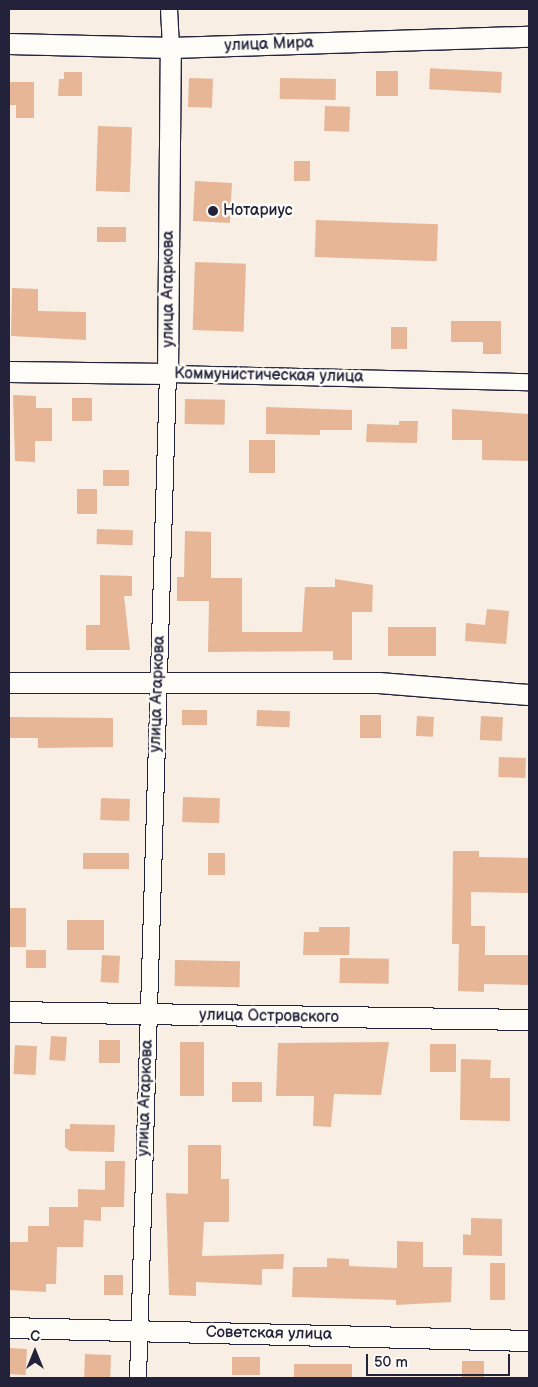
<!DOCTYPE html>
<meta charset="utf-8">
<style>
body{margin:0}
#map{position:relative;width:538px;height:1387px;overflow:hidden;background:#f8eee4;font-family:"Balsamiq Sans",sans-serif}
div>[style]{position:absolute}
.building>*{inset:0;background:#e6b696;transform-origin:0 0}
.roads{filter:drop-shadow(1px 0 #22223b) drop-shadow(-1px 0 #22223b) drop-shadow(0 1px #22223b) drop-shadow(0 -1px #22223b)}
.minor>*{height:16px;margin:-8px;padding:0 8px;transform-origin:8px;border-radius:8px;background:#fdfcf7}
.tertiary>*{height:20px;margin:-10px;padding:0 10px;transform-origin:10px;border-radius:10px;background:#fdfcf7}
.dots>*{width:14px;height:14px;translate:-50% -50%;box-sizing:border-box;border:2px solid #fdfcf7;border-radius:50%}
span{translate:-50% -50%;white-space:nowrap;text-align:center;line-height:1.15;-webkit-text-stroke:5px #fdfcf7;paint-order:stroke}
.street-label{font-size:16px;color:#22223b}
.poi-label{font-size:16px;color:#22223b}
.left{translate:0 -50%;text-align:left}
.frame{position:absolute;inset:0;border:10px solid #22223b;pointer-events:none}
.north{position:absolute;left:10px;top:1327px;width:50px;height:50px;-webkit-text-stroke:4px #fdfcf7;paint-order:stroke;rotate:0deg;font-size:14px;font-weight:700;line-height:20px;text-align:center;color:#22223b}
.north::after{content:'';display:block;margin:auto;width:18px;height:22px;background:#22223b;clip-path:polygon(50% 0,100% 100%,50% 72%,0 100%)}
.scale{position:absolute;left:366px;top:1354px;width:144px;height:22px;box-sizing:border-box;border:2px solid #22223b;border-top:0;padding-left:6px;font-size:15px;line-height:18px;white-space:nowrap;color:#22223b;-webkit-text-stroke:4px #fdfcf7;paint-order:stroke}
</style>
<div id="map">
<div class="building">
<div style="left:376px;top:71px;width:22px;height:25px"></div>
<div style="clip-path:polygon(64px 72px,82px 72px,82px 96px,58px 96px,59px 79px,64px 79px)"></div>
<div style="left:502px;top:72px;width:21px;height:72px;rotate:93deg"></div>
<div style="left:189px;top:78px;width:24px;height:29px;rotate:2deg"></div>
<div style="left:280px;top:78px;width:56px;height:21px;rotate:1deg"></div>
<div style="clip-path:polygon(9px 82px,34px 82px,34px 118px,16px 118px,16px 105px,9px 105px)"></div>
<div style="left:325px;top:106px;width:25px;height:25px;rotate:2deg"></div>
<div style="left:98px;top:126px;width:34px;height:65px;rotate:2deg"></div>
<div style="left:294px;top:161px;width:16px;height:20px"></div>
<div style="left:195px;top:181px;width:37px;height:40px;rotate:3deg"></div>
<div style="left:316px;top:220px;width:122px;height:37px;rotate:2deg"></div>
<div style="left:97px;top:227px;width:29px;height:15px"></div>
<div style="left:195px;top:262px;width:51px;height:68px;rotate:2deg"></div>
<div style="clip-path:polygon(12px 288px,38px 289px,38px 311px,86px 312px,86px 340px,11px 336px)"></div>
<div style="clip-path:polygon(451px 321px,501px 321px,501px 354px,483px 354px,483px 342px,451px 342px)"></div>
<div style="left:391px;top:327px;width:16px;height:22px"></div>
<div style="clip-path:polygon(13px 395px,36px 396px,36px 408px,52px 408px,52px 441px,35px 441px,35px 462px,15px 461px)"></div>
<div style="left:72px;top:398px;width:20px;height:23px"></div>
<div style="left:185px;top:399px;width:40px;height:25px;rotate:1deg"></div>
<div style="clip-path:polygon(266px 407px,352px 410px,352px 430px,320px 430px,320px 435px,266px 434px)"></div>
<div style="clip-path:polygon(452px 409px,529px 414px,529px 461px,482px 460px,482px 440px,452px 440px)"></div>
<div style="clip-path:polygon(399px 421px,418px 421px,417px 443px,366px 442px,367px 424px,399px 425px)"></div>
<div style="left:249px;top:440px;width:26px;height:33px"></div>
<div style="left:103px;top:470px;width:26px;height:16px"></div>
<div style="left:77px;top:489px;width:20px;height:25px"></div>
<div style="left:97px;top:529px;width:36px;height:15px;rotate:2deg"></div>
<div style="clip-path:polygon(185px 531px,211px 532px,211px 578px,242px 578px,242px 632px,302px 632px,305px 587px,335px 587px,335px 579px,373px 585px,372px 612px,352px 612px,352px 660px,333px 660px,333px 651px,208px 652px,209px 601px,177px 601px,177px 577px,184px 577px)"></div>
<div style="clip-path:polygon(100px 575px,132px 576px,132px 596px,124px 596px,130px 650px,86px 650px,86px 625px,100px 625px)"></div>
<div style="clip-path:polygon(487px 609px,509px 611px,506px 644px,465px 641px,466px 623px,485px 625px)"></div>
<div style="left:436px;top:627px;width:29px;height:48px;rotate:90deg"></div>
<div style="left:182px;top:710px;width:25px;height:15px"></div>
<div style="left:257px;top:710px;width:33px;height:16px;rotate:2deg"></div>
<div style="left:360px;top:715px;width:21px;height:23px"></div>
<div style="left:417px;top:716px;width:17px;height:20px;rotate:3deg"></div>
<div style="left:481px;top:716px;width:22px;height:24px;rotate:3deg"></div>
<div style="clip-path:polygon(9px 717px,113px 718px,113px 747px,38px 748px,38px 738px,9px 738px)"></div>
<div style="left:499px;top:757px;width:27px;height:20px;rotate:2deg"></div>
<div style="left:183px;top:797px;width:37px;height:25px;rotate:2deg"></div>
<div style="left:101px;top:798px;width:29px;height:22px;rotate:2deg"></div>
<div style="clip-path:polygon(453px 851px,479px 851px,479px 857px,529px 858px,529px 893px,471px 892px,471px 926px,485px 926px,485px 955px,529px 955px,529px 985px,484px 984px,484px 992px,458px 991px,459px 944px,452px 944px)"></div>
<div style="left:83px;top:853px;width:46px;height:16px"></div>
<div style="left:208px;top:853px;width:17px;height:22px"></div>
<div style="left:9px;top:908px;width:17px;height:39px"></div>
<div style="left:67px;top:920px;width:37px;height:30px"></div>
<div style="clip-path:polygon(319px 927px,350px 927px,349px 955px,303px 955px,304px 932px,319px 932px)"></div>
<div style="left:26px;top:950px;width:20px;height:18px"></div>
<div style="left:102px;top:955px;width:18px;height:27px;rotate:3deg"></div>
<div style="left:340px;top:958px;width:49px;height:25px;rotate:1deg"></div>
<div style="left:175px;top:960px;width:65px;height:26px;rotate:1deg"></div>
<div style="left:51px;top:1036px;width:16px;height:24px;rotate:4deg"></div>
<div style="left:99px;top:1040px;width:21px;height:23px"></div>
<div style="left:180px;top:1042px;width:24px;height:54px"></div>
<div style="clip-path:polygon(389px 1042px,381px 1095px,334px 1094px,331px 1127px,313px 1126px,314px 1096px,276px 1096px,278px 1043px)"></div>
<div style="left:430px;top:1044px;width:26px;height:28px"></div>
<div style="left:15px;top:1045px;width:22px;height:29px;rotate:3deg"></div>
<div style="clip-path:polygon(461px 1059px,491px 1060px,490px 1078px,510px 1078px,510px 1121px,460px 1120px)"></div>
<div style="left:232px;top:1082px;width:30px;height:20px"></div>
<div style="clip-path:polygon(70px 1124px,115px 1125px,114px 1152px,70px 1151px,65px 1147px,65px 1129px,70px 1129px)"></div>
<div style="clip-path:polygon(188px 1145px,221px 1145px,221px 1179px,229px 1179px,229px 1222px,204px 1222px,202px 1256px,284px 1254px,283px 1269px,262px 1269px,262px 1285px,196px 1282px,196px 1296px,169px 1295px,166px 1193px,188px 1194px)"></div>
<div style="clip-path:polygon(105px 1161px,125px 1161px,124px 1207px,101px 1207px,101px 1221px,84px 1220px,83px 1247px,57px 1247px,56px 1284px,46px 1284px,46px 1292px,9px 1290px,9px 1242px,28px 1242px,28px 1226px,49px 1226px,49px 1207px,78px 1207px,78px 1189px,105px 1190px)"></div>
<div style="clip-path:polygon(471px 1218px,502px 1219px,502px 1256px,463px 1255px,463px 1234px,471px 1235px)"></div>
<div style="clip-path:polygon(397px 1241px,423px 1242px,423px 1267px,452px 1267px,451px 1302px,396px 1305px,396px 1300px,292px 1297px,293px 1267px,327px 1267px,327px 1258px,349px 1259px,349px 1266px,397px 1268px)"></div>
<div style="left:490px;top:1263px;width:15px;height:37px"></div>
<div style="left:104px;top:1275px;width:19px;height:20px"></div>
<div style="left:9px;top:1348px;width:18px;height:26px;rotate:3deg"></div>
<div style="left:85px;top:1354px;width:26px;height:24px;rotate:2deg"></div>
<div style="left:232px;top:1357px;width:28px;height:18px"></div>
<div style="left:462px;top:1361px;width:22px;height:17px"></div>
<div style="left:294px;top:1364px;width:58px;height:14px"></div>
</div>
<div class="roads">
<div class="minor">
<div style="left:169px;top:9px;width:39px;rotate:87deg"></div>
<div style="left:138px;top:1378px;width:1004px;rotate:-88.29deg"></div>
<div style="left:168px;top:374px;width:361px;rotate:1.3deg"></div>
</div>
<div class="tertiary">
<div style="left:9px;top:44px;width:162px;rotate:1.4deg"></div>
<div style="left:171px;top:48px;width:358px;rotate:-1.8deg"></div>
<div style="left:9px;top:372px;width:159px;rotate:0.7deg"></div>
<div style="left:168px;top:374px;width:326px;rotate:-89.5deg"></div>
<div style="left:9px;top:683px;width:370px"></div>
<div style="left:379px;top:683px;width:150px;rotate:4.6deg"></div>
<div style="left:9px;top:1012px;width:520px;rotate:0.88deg"></div>
<div style="left:9px;top:1328px;width:520px;rotate:1.43deg"></div>
</div>
</div>
<div class="dots">
<div style="left:213px;top:211px;background:#22223b"></div>
</div>
<div class="street-label">
<span style="left:269px;top:45px;rotate:-2deg">улица Мира</span>
<span style="left:169px;top:289px;rotate:-90deg">улица Агаркова</span>
<span style="left:269px;top:376px;rotate:1deg">Коммунистическая улица</span>
<span style="left:158px;top:694px;rotate:-88deg">улица Агаркова</span>
<span style="left:269px;top:1017px;rotate:1deg">улица Островского</span>
<span style="left:146px;top:1098px;rotate:-88deg">улица Агаркова</span>
<span style="left:269px;top:1334px;rotate:1deg">Советская улица</span>
</div>
<div class="poi-label">
<span class="left" style="left:223px;top:211px">Нотариус</span>
</div>
<div class="frame"></div>
<div class="north">С</div>
<div class="scale">50 m</div>
</div>
